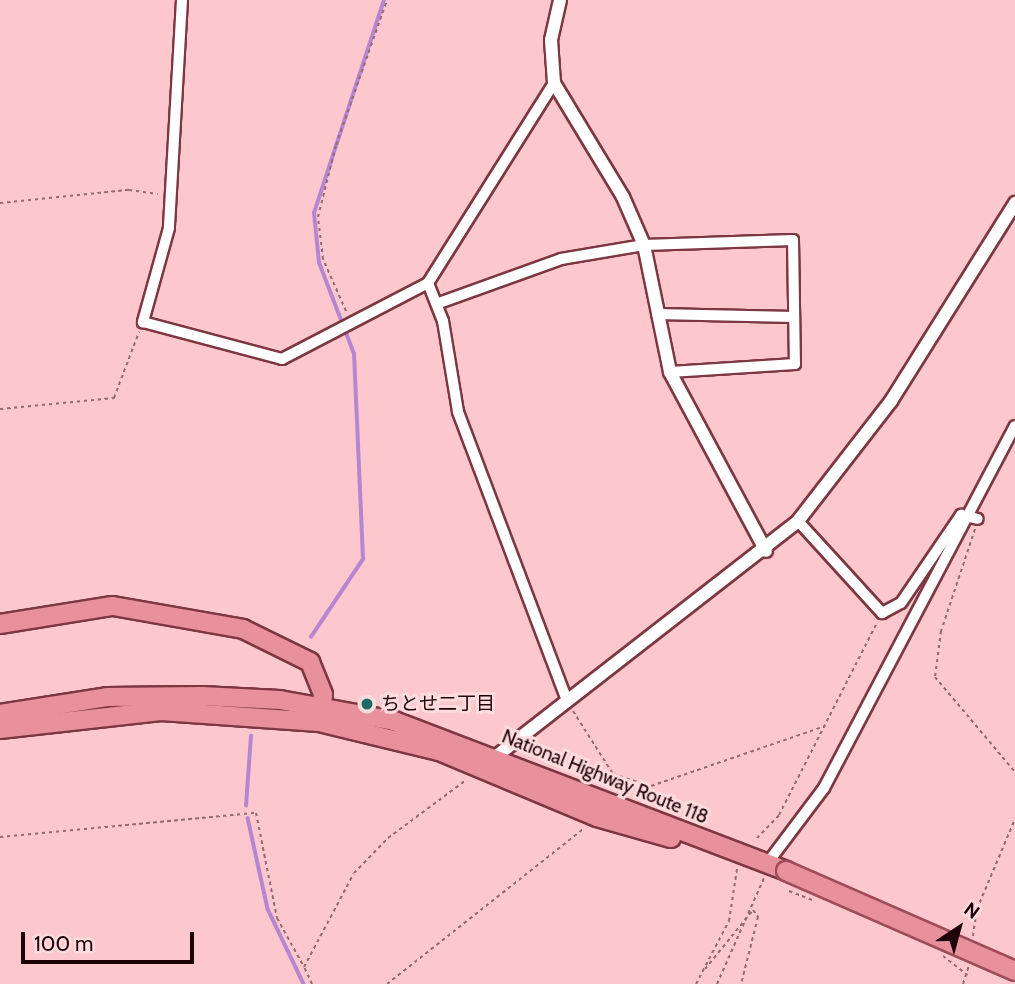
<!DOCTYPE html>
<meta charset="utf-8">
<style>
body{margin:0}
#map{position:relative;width:1015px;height:984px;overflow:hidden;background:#fcc8cd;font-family:Cabin,"Noto Sans JP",sans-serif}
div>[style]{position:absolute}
.stream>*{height:3.5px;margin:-1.75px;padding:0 1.75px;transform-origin:1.75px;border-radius:1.75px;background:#b687d1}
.path>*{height:2px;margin-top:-1px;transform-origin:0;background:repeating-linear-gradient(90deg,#926b6f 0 3.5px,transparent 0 7px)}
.roads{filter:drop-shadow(2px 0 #7c3741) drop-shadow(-2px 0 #7c3741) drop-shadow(0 2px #7c3741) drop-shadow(0 -2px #7c3741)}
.minor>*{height:10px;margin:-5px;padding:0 5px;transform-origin:5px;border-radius:5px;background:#fff}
.tertiary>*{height:12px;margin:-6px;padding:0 6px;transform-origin:6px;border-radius:6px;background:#fff}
.trunk>*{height:18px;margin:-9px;padding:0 9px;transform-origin:9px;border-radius:9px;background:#e8909c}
.bridges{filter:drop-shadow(2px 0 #9d4d58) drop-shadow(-2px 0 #9d4d58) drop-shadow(0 2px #9d4d58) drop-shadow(0 -2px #9d4d58)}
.trunk-bridge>*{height:18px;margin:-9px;padding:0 9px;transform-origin:9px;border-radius:9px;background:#e8909c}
.dots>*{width:19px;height:19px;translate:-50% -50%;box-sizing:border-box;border:4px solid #fedbdd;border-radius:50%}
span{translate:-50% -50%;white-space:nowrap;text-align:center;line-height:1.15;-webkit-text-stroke:6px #fedbdd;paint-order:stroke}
.poi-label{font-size:19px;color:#1d0307}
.left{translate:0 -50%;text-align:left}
.street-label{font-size:19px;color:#1d0307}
.north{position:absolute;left:924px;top:893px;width:70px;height:70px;-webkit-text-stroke:5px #fedbdd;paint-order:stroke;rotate:36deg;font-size:19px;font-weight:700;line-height:28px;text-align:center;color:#1d0307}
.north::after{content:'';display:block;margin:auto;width:24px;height:32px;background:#1d0307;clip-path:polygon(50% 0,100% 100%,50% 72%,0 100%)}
.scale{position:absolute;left:21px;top:932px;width:173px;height:32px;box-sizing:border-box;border:4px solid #1d0307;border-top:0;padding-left:9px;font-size:21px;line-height:24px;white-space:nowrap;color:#1d0307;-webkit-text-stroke:5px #fedbdd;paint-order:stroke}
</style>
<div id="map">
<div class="stream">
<div style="left:311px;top:637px;width:94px;rotate:-56.3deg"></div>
<div style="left:363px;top:559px;width:205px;rotate:-92.5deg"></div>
<div style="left:354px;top:354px;width:97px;rotate:-111deg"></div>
<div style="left:319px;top:263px;width:50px;rotate:-95.7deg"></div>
<div style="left:314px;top:213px;width:224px;rotate:-71.8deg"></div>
<div style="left:246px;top:806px;width:70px;rotate:-85.9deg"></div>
<div style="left:248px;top:818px;width:93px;rotate:77.6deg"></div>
<div style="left:268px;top:909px;width:83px;rotate:64.4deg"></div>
</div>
<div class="path">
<div style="left:0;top:203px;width:130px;rotate:-5.8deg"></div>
<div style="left:129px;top:190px;width:29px;rotate:8deg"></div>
<div style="left:346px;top:311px;width:57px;rotate:-113.9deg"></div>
<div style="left:323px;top:259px;width:42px;rotate:-96.8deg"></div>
<div style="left:318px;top:217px;width:74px;rotate:-76deg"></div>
<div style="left:336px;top:145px;width:154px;rotate:-70.6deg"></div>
<div style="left:0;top:409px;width:115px;rotate:-5.5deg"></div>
<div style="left:114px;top:398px;width:71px;rotate:-69.3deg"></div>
<div style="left:975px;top:529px;width:108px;rotate:108.4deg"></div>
<div style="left:941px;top:631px;width:46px;rotate:97.4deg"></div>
<div style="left:935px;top:677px;width:124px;rotate:49.9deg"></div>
<div style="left:573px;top:711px;width:75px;rotate:57.6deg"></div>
<div style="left:613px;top:774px;width:40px;rotate:18deg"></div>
<div style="left:651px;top:786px;width:184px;rotate:-19deg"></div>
<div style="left:0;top:837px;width:257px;rotate:-5.4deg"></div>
<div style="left:256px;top:813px;width:107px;rotate:78.7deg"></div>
<div style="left:277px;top:918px;width:56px;rotate:61.1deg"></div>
<div style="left:757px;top:838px;width:32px;rotate:-46deg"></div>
<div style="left:779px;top:815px;width:216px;rotate:-63deg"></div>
<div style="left:789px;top:891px;width:26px;rotate:21deg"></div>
<div style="left:973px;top:936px;width:27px;rotate:-82deg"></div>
<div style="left:977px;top:909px;width:98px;rotate:-67.1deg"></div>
<div style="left:943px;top:956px;width:31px;rotate:38deg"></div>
<div style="left:705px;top:969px;width:76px;rotate:-50.9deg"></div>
<div style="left:753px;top:910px;width:9px;rotate:54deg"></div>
<div style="left:758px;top:917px;width:69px;rotate:104.2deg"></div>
<div style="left:312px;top:984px;width:19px;rotate:-115deg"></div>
<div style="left:304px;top:967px;width:106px;rotate:-62deg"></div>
<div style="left:354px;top:873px;width:49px;rotate:-45.8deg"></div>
<div style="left:388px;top:838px;width:97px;rotate:-36.6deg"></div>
<div style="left:387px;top:984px;width:250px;rotate:-38.3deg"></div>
<div style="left:696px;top:984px;width:71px;rotate:-62.4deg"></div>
<div style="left:729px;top:921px;width:53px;rotate:-81.3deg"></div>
<div style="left:717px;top:984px;width:116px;rotate:-66.1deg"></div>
<div style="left:963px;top:984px;width:19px;rotate:-72deg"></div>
</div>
<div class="roads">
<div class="minor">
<div style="left:182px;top:0;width:228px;rotate:93.3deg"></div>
<div style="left:169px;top:228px;width:98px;rotate:105.5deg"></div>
<div style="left:143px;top:322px;width:144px;rotate:14.9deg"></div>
<div style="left:282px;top:359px;width:165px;rotate:-27.5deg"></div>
<div style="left:428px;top:283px;width:236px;rotate:-57.8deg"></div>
<div style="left:428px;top:283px;width:41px;rotate:68.5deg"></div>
<div style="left:443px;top:321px;width:92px;rotate:80.6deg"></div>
<div style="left:458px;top:412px;width:306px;rotate:69.3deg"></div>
<div style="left:439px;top:303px;width:130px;rotate:-19.8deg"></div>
<div style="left:561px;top:259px;width:84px;rotate:-9.6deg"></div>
<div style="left:644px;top:245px;width:149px;rotate:-1.9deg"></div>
<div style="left:793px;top:240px;width:124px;rotate:89.1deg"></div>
<div style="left:795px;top:364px;width:125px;rotate:176.3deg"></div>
<div style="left:657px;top:314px;width:137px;rotate:1.3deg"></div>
<div style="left:798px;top:521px;width:125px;rotate:47.6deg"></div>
<div style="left:882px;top:613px;width:21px;rotate:-28deg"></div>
<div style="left:901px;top:603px;width:107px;rotate:-55.7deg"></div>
<div style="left:961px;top:515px;width:17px;rotate:13deg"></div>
<div style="left:772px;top:857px;width:86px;rotate:-53deg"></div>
<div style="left:824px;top:788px;width:409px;rotate:-62.2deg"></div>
</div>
<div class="tertiary">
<div style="left:560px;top:0;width:41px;rotate:102.7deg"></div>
<div style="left:551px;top:40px;width:43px;rotate:86deg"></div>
<div style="left:554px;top:83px;width:133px;rotate:58.8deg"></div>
<div style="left:623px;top:197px;width:52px;rotate:66.4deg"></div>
<div style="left:644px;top:245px;width:130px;rotate:78.4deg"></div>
<div style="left:670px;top:372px;width:203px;rotate:61.8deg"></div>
<div style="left:490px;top:761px;width:390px;rotate:-37.9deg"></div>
<div style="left:798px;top:521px;width:152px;rotate:-52.2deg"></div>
<div style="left:891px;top:401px;width:234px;rotate:-57.9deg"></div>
</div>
<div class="trunk">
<div style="left:0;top:624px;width:114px;rotate:-9.1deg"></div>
<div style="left:113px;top:606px;width:132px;rotate:10deg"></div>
<div style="left:243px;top:629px;width:75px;rotate:26.2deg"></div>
<div style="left:310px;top:662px;width:35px;rotate:68deg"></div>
<div style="left:323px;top:695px;width:24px;rotate:97deg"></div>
<div style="left:0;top:714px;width:108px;rotate:-9deg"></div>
<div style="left:107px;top:697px;width:95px;rotate:-0.6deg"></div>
<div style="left:202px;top:696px;width:78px;rotate:2.9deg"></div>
<div style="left:280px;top:700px;width:116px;rotate:10.4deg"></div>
<div style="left:394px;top:721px;width:420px;rotate:20.9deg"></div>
<div style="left:0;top:729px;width:162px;rotate:-6.4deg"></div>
<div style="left:161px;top:711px;width:158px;rotate:4deg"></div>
<div style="left:319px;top:722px;width:123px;rotate:13.6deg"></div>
<div style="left:439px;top:751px;width:171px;rotate:22.7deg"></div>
<div style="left:597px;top:817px;width:77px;rotate:15.8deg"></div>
</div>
</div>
<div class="bridges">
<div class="trunk-bridge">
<div style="left:786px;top:871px;width:250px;rotate:23.6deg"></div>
</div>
</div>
<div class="dots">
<div style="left:367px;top:704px;background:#1e6a69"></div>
</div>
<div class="poi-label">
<span class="left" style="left:381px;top:704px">ちとせ二丁目</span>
</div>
<div class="street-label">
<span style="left:605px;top:777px;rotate:22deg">National Highway Route 118</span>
</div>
<div class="north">N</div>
<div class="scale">100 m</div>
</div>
